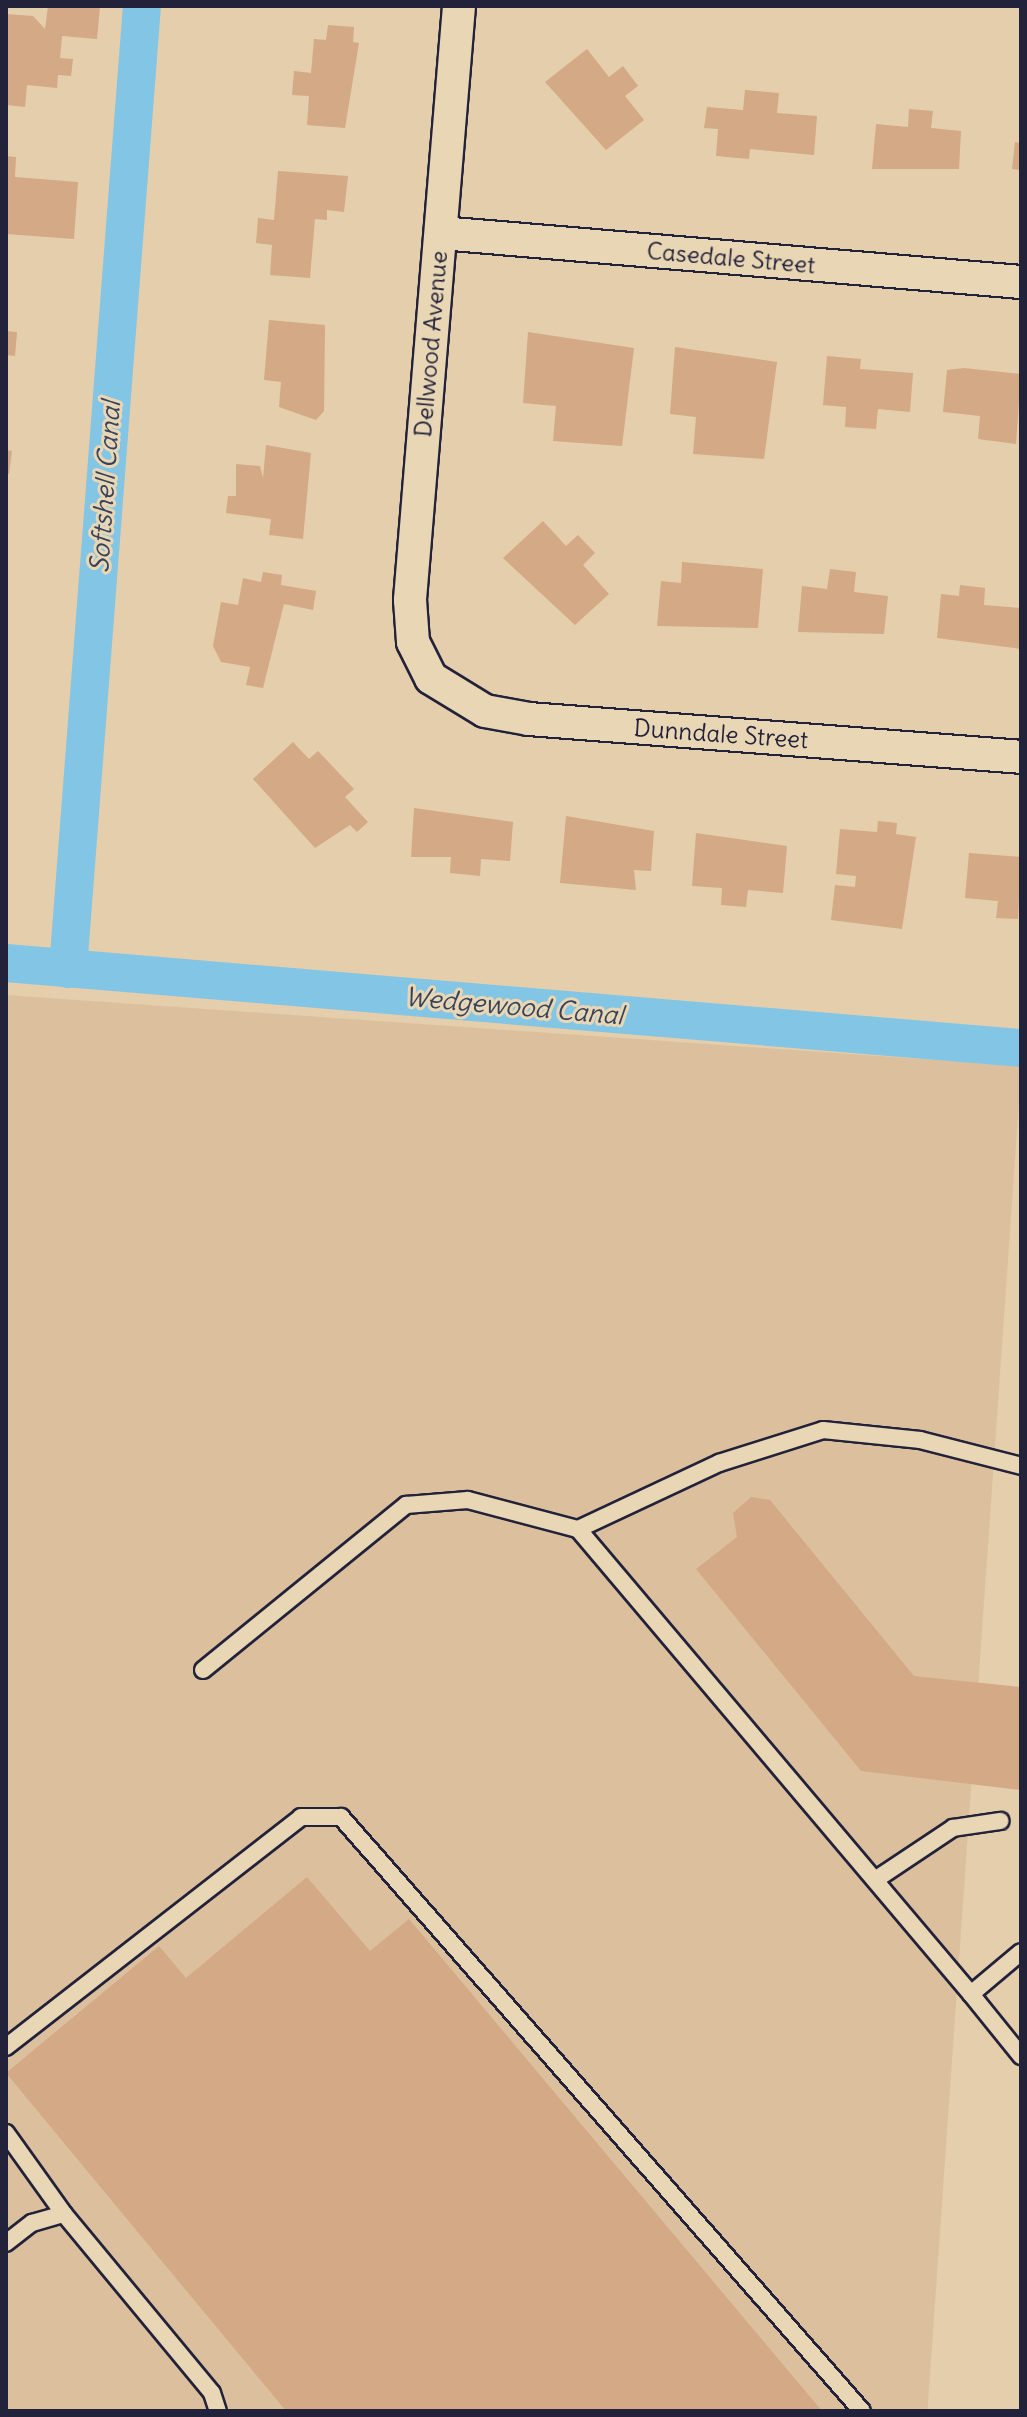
<!DOCTYPE html>
<style>
body{margin:0}
#map{position:relative;width:1027px;height:2417px;overflow:hidden;background:#e5ceab;font-family:Delius,sans-serif}
div>[style]{position:absolute}
.built>*{inset:0;background:#dcc09e;transform-origin:0 0}
.canal>*{height:38px;margin:-19px;padding:0 19px;transform-origin:19px;border-radius:19px;background:#83c5e4}
.building>*{inset:0;background:#d3a986}
.roads{filter:drop-shadow(2px 0 #22223b) drop-shadow(-2px 0 #22223b) drop-shadow(0 2px #22223b) drop-shadow(0 -2px #22223b)}
.service>*{height:16px;margin:-8px;padding:0 8px;transform-origin:8px;border-radius:8px;background:#e9d6b4}
.minor>*{height:32px;margin:-16px;padding:0 16px;transform-origin:16px;border-radius:16px;background:#e9d6b4}
span{translate:-50% -50%;white-space:nowrap;text-align:center;line-height:1.15;-webkit-text-stroke:6px #e9d6b4;paint-order:stroke}
.street-label{font-size:24px;color:#22223b}
.water-label{font-size:26px;color:#35435d;font-style:italic}
.frame{position:absolute;inset:0;border:8px solid #22223b;pointer-events:none}
</style>
<div id="map">
<div class="built">
<div style="left:6px;top:995px;width:1018px;height:1416px;rotate:4deg"></div>
</div>
<div class="canal">
<div style="left:6px;top:963px;width:1019px;rotate:4.79deg"></div>
<div style="left:68px;top:969px;width:966px;rotate:-85.61deg"></div>
</div>
<div class="building">
<div style="clip-path:polygon(48px 6px,100px 7px,97px 39px,62px 36px,60px 58px,73px 59px,71px 76px,58px 75px,57px 88px,27px 85px,25px 107px,6px 105px,6px 14px,33px 16px,45px 29px)"></div>
<div style="clip-path:polygon(328px 25px,354px 27px,353px 42px,359px 43px,345px 128px,307px 125px,309px 96px,292px 95px,294px 71px,311px 73px,314px 39px,326px 40px)"></div>
<div style="clip-path:polygon(587px 49px,609px 77px,623px 66px,638px 86px,625px 96px,644px 120px,606px 150px,545px 82px)"></div>
<div style="clip-path:polygon(745px 90px,779px 93px,777px 113px,817px 116px,814px 155px,750px 149px,749px 159px,716px 156px,718px 129px,704px 128px,707px 107px,743px 110px)"></div>
<div style="clip-path:polygon(909px 109px,933px 111px,931px 128px,961px 131px,959px 169px,872px 169px,876px 124px,908px 127px)"></div>
<div style="clip-path:polygon(1015px 142px,1021px 143px,1021px 170px,1012px 169px)"></div>
<div style="clip-path:polygon(6px 156px,16px 157px,15px 177px,78px 182px,74px 239px,6px 234px)"></div>
<div style="clip-path:polygon(278px 171px,348px 176px,344px 212px,327px 210px,327px 220px,315px 219px,310px 278px,270px 275px,272px 245px,256px 243px,258px 218px,274px 220px)"></div>
<div style="clip-path:polygon(269px 320px,325px 325px,324px 411px,316px 420px,279px 407px,281px 382px,264px 380px)"></div>
<div style="clip-path:polygon(6px 331px,17px 332px,15px 356px,6px 355px)"></div>
<div style="clip-path:polygon(528px 332px,634px 348px,622px 446px,553px 441px,556px 406px,523px 403px)"></div>
<div style="clip-path:polygon(675px 347px,777px 362px,764px 459px,693px 454px,696px 417px,670px 414px)"></div>
<div style="clip-path:polygon(827px 356px,861px 359px,860px 369px,913px 373px,910px 412px,878px 409px,876px 429px,845px 427px,846px 407px,823px 405px)"></div>
<div style="clip-path:polygon(964px 368px,1021px 374px,1016px 444px,978px 439px,980px 416px,943px 412px,947px 370px)"></div>
<div style="clip-path:polygon(266px 445px,311px 453px,303px 539px,269px 535px,271px 519px,226px 513px,228px 496px,236px 496px,236px 464px,260px 466px,263px 478px)"></div>
<div style="clip-path:polygon(6px 450px,12px 451px,9px 474px,6px 474px)"></div>
<div style="clip-path:polygon(543px 521px,566px 546px,578px 535px,595px 553px,583px 565px,609px 594px,575px 625px,503px 558px)"></div>
<div style="clip-path:polygon(682px 562px,763px 569px,758px 628px,657px 626px,661px 581px,681px 583px)"></div>
<div style="clip-path:polygon(830px 569px,856px 572px,854px 592px,888px 596px,884px 634px,798px 632px,802px 586px,827px 589px)"></div>
<div style="clip-path:polygon(263px 572px,282px 575px,281px 585px,316px 591px,313px 610px,284px 604px,263px 688px,246px 685px,250px 667px,221px 662px,213px 646px,221px 602px,238px 605px,243px 578px,261px 582px)"></div>
<div style="clip-path:polygon(960px 585px,985px 588px,984px 605px,1021px 608px,1021px 649px,937px 638px,941px 594px,959px 596px)"></div>
<div style="clip-path:polygon(293px 742px,309px 759px,318px 751px,354px 789px,345px 797px,368px 822px,357px 832px,350px 825px,315px 848px,253px 779px)"></div>
<div style="clip-path:polygon(414px 808px,513px 822px,510px 861px,481px 859px,480px 876px,450px 873px,451px 857px,411px 857px)"></div>
<div style="clip-path:polygon(566px 816px,654px 831px,651px 871px,634px 870px,636px 890px,560px 883px)"></div>
<div style="clip-path:polygon(878px 821px,897px 823px,896px 834px,916px 837px,902px 929px,831px 920px,835px 885px,855px 887px,856px 876px,836px 874px,840px 829px,877px 832px)"></div>
<div style="clip-path:polygon(696px 833px,787px 846px,783px 893px,748px 890px,746px 907px,721px 905px,722px 888px,692px 886px)"></div>
<div style="clip-path:polygon(969px 853px,1021px 857px,1018px 919px,996px 918px,998px 901px,965px 898px)"></div>
<div style="clip-path:polygon(751px 1497px,770px 1500px,914px 1676px,1021px 1687px,1021px 1790px,861px 1771px,696px 1569px,737px 1537px,733px 1513px)"></div>
<div style="clip-path:polygon(307px 1877px,370px 1951px,409px 1919px,822px 2411px,286px 2411px,6px 2073px,159px 1946px,186px 1978px)"></div>
</div>
<div class="roads">
<div class="service">
<div style="left:578px;top:1529px;width:156px;rotate:-25.1deg"></div>
<div style="left:719px;top:1463px;width:109px;rotate:-17.6deg"></div>
<div style="left:823px;top:1430px;width:98px;rotate:5.9deg"></div>
<div style="left:920px;top:1440px;width:104px;rotate:14.4deg"></div>
<div style="left:203px;top:1670px;width:262px;rotate:-39.1deg"></div>
<div style="left:406px;top:1505px;width:62px;rotate:-4.6deg"></div>
<div style="left:468px;top:1500px;width:114px;rotate:14.8deg"></div>
<div style="left:578px;top:1529px;width:609px;rotate:49.8deg"></div>
<div style="left:971px;top:1994px;width:65px;rotate:-40deg"></div>
<div style="left:875px;top:1880px;width:94px;rotate:-33.7deg"></div>
<div style="left:953px;top:1828px;width:48px;rotate:-8.5deg"></div>
<div style="left:971px;top:1994px;width:80px;rotate:51.1deg"></div>
<div style="left:6px;top:2047px;width:374px;rotate:-37.9deg"></div>
<div style="left:301px;top:1817px;width:40px"></div>
<div style="left:341px;top:1817px;width:790px;rotate:48.75deg"></div>
<div style="left:6px;top:2133px;width:100px;rotate:54.4deg"></div>
<div style="left:6px;top:2243px;width:33px;rotate:-38deg"></div>
<div style="left:32px;top:2223px;width:33px;rotate:-16deg"></div>
<div style="left:64px;top:2214px;width:232px;rotate:50.4deg"></div>
<div style="left:212px;top:2393px;width:19px;rotate:72deg"></div>
</div>
<div class="minor">
<div style="left:459px;top:6px;width:596px;rotate:94.72deg"></div>
<div style="left:410px;top:600px;width:42px;rotate:85.9deg"></div>
<div style="left:413px;top:642px;width:40px;rotate:63.4deg"></div>
<div style="left:431px;top:678px;width:63px;rotate:31.4deg"></div>
<div style="left:485px;top:711px;width:45px;rotate:10.3deg"></div>
<div style="left:529px;top:719px;width:493px;rotate:4.4deg"></div>
<div style="left:441px;top:233px;width:582px;rotate:4.83deg"></div>
</div>
</div>
<div class="street-label">
<span style="left:731px;top:258px;rotate:5deg">Casedale Street</span>
<span style="left:431px;top:344px;rotate:-85deg">Dellwood Avenue</span>
<span style="left:721px;top:734px;rotate:4deg">Dunndale Street</span>
</div>
<div class="water-label">
<span style="left:105px;top:487px;rotate:-86deg">Softshell Canal</span>
<span style="left:514px;top:1006px;rotate:5deg">Wedgewood Canal</span>
</div>
<div class="frame"></div>
</div>
